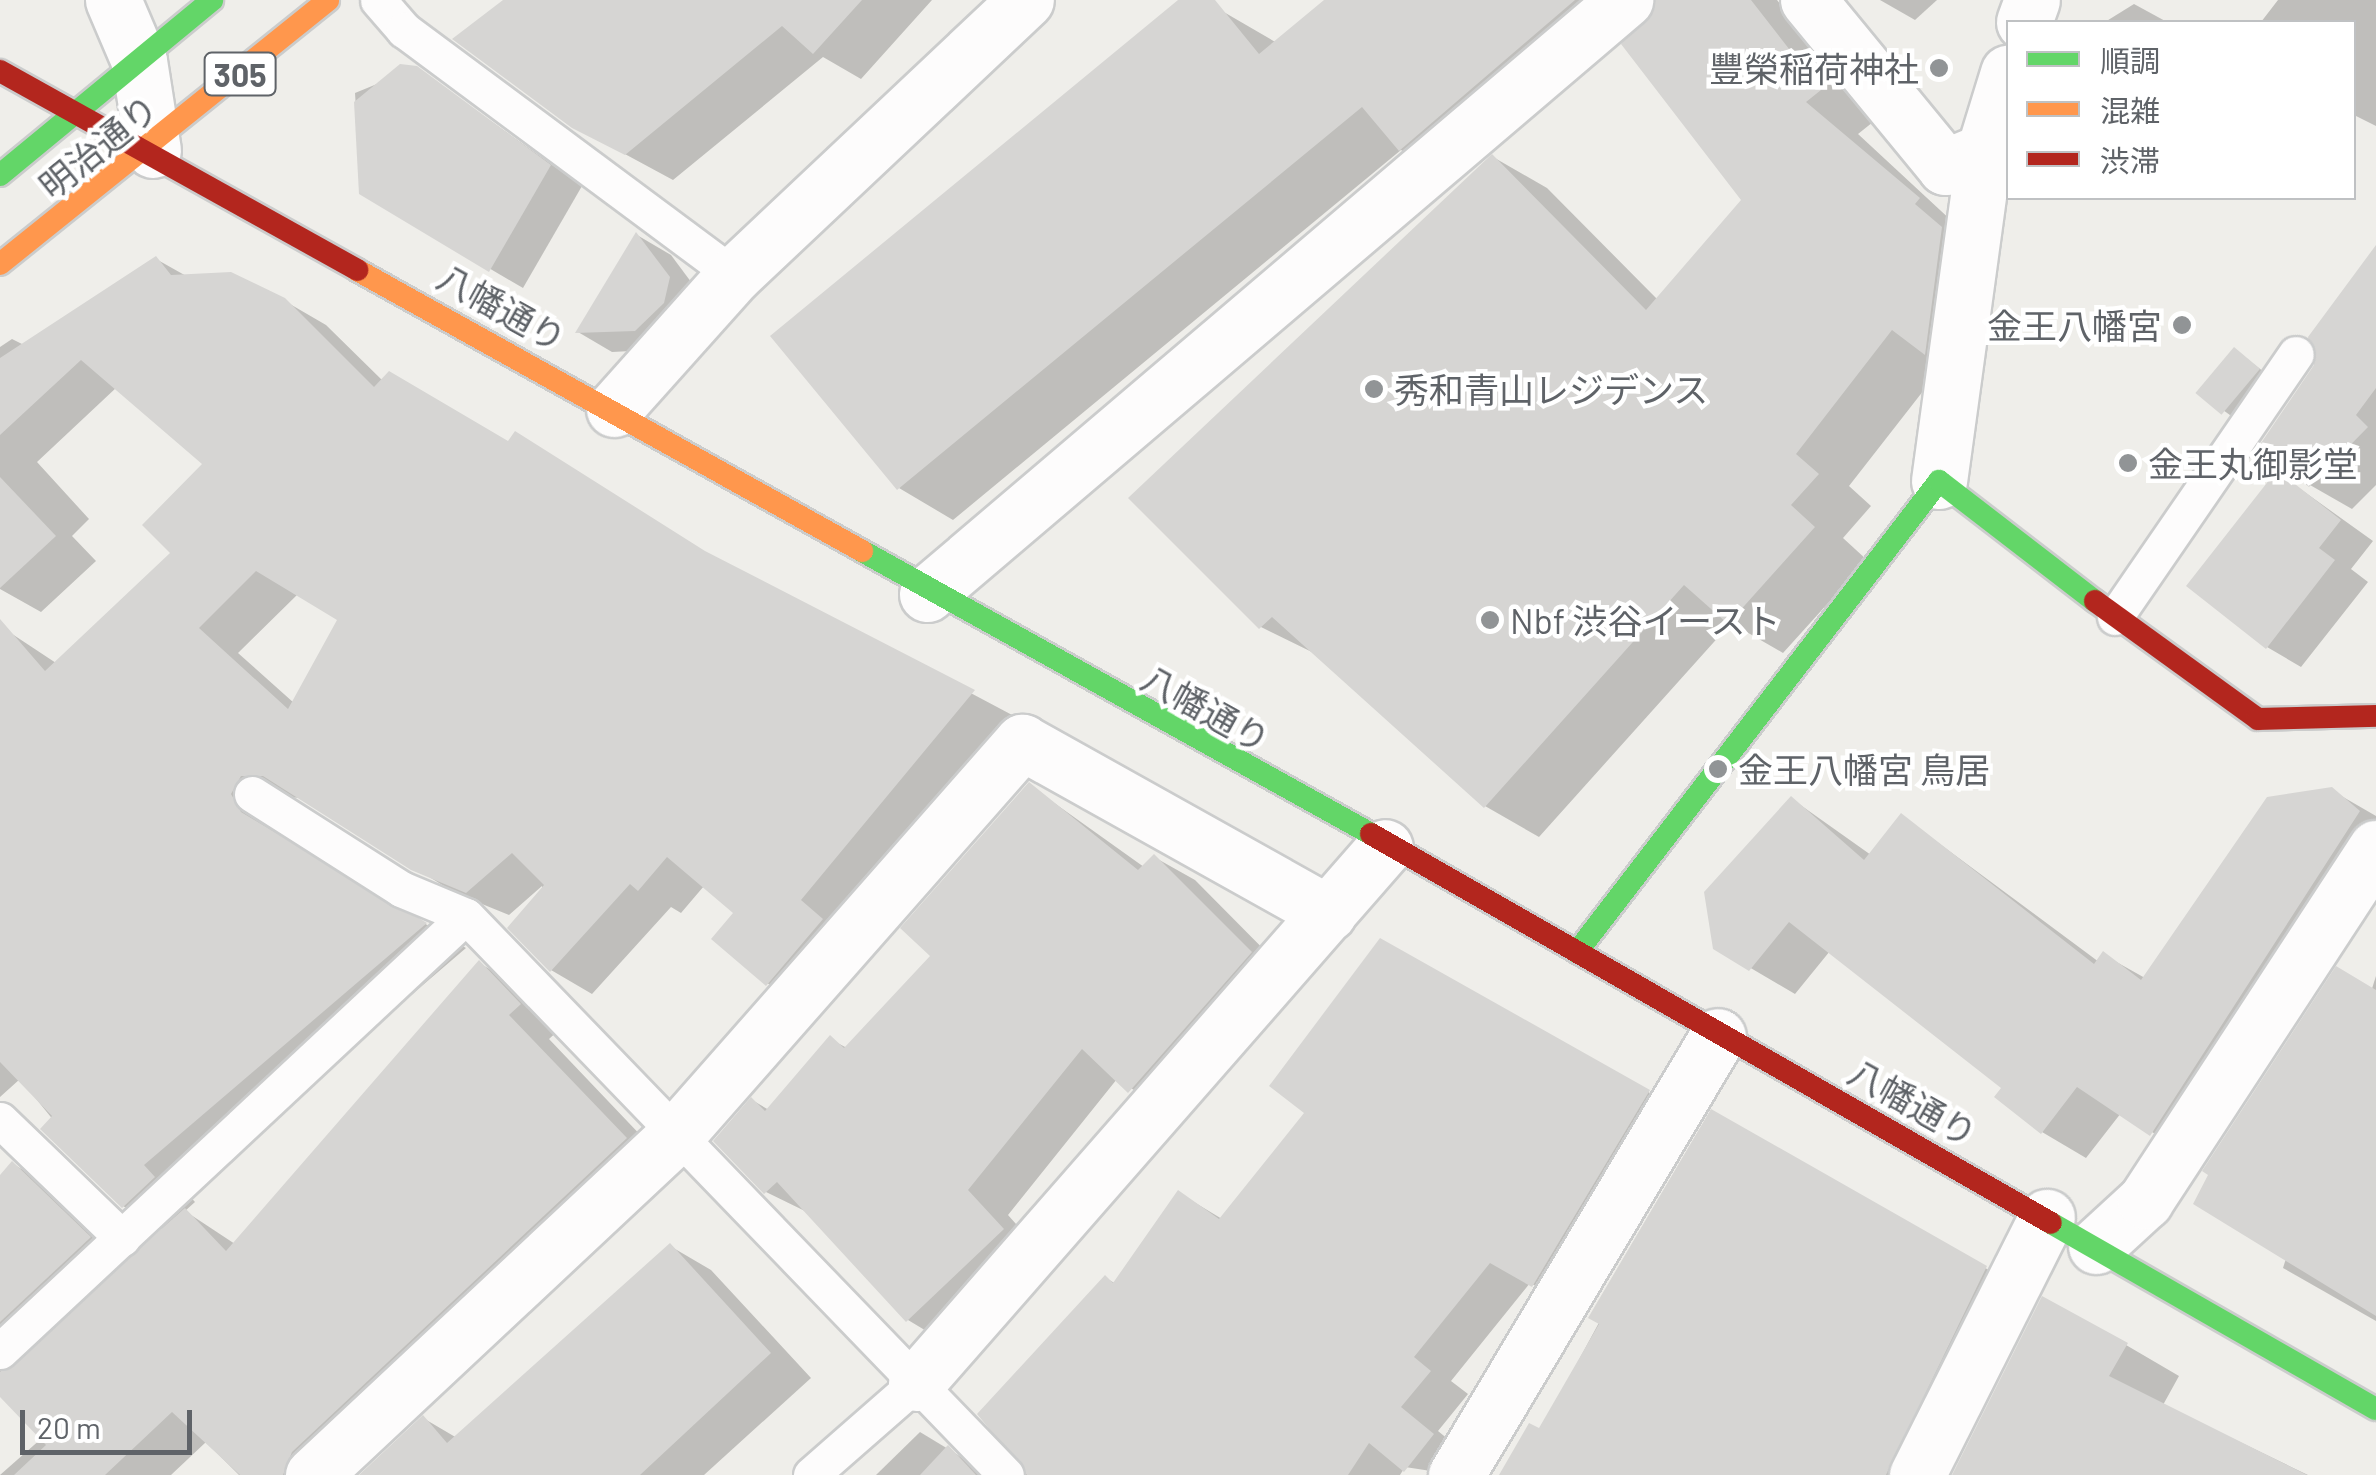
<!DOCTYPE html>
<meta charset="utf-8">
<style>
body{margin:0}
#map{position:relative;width:2376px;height:1475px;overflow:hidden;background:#efeeea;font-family:Barlow,"Noto Sans JP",sans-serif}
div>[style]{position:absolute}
.shadow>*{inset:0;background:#0003;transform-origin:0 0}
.building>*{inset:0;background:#d6d5d3;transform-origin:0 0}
.roads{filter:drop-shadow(2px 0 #cbcccc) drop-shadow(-2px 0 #cbcccc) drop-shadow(0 2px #cbcccc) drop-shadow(0 -2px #cbcccc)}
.lane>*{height:35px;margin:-17.5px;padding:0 17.5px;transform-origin:17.5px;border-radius:17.5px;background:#fdfcfc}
.street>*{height:55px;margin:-27.5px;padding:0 27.5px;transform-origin:27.5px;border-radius:27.5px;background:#fdfcfc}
.fast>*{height:22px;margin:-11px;padding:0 11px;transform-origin:11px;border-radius:11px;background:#63d668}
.slow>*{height:22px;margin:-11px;padding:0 11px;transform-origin:11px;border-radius:11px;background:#ff974d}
.jam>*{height:22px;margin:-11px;padding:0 11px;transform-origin:11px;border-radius:11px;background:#b3261e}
.dots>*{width:28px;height:28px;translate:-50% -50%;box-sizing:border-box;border:5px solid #fff;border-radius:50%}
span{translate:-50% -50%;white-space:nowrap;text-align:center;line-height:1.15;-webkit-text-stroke:9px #fff;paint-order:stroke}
.shield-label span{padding:2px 8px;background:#fff;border:2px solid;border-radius:8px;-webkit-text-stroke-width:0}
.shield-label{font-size:32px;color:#5f6368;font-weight:700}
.poi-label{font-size:35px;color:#5f6368}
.right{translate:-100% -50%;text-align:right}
.left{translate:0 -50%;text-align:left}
.street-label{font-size:35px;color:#5f6368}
.legend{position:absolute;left:2006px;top:20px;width:350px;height:180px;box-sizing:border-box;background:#fff;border:2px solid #bfc1c3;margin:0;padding:12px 18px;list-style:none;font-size:30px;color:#5f6368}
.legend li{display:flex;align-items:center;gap:20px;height:50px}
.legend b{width:50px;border:2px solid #bfc1c3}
.scale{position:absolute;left:20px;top:1410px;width:172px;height:45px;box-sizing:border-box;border:5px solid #5f6368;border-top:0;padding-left:12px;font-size:30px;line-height:35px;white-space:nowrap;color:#5f6368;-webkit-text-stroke:8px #fff;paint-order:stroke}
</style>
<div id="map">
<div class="shadow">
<div style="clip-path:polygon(507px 0,932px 0,861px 79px,823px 57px,673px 180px,573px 126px)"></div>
<div style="clip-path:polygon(1328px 0,1777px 0,1873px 122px,1858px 134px,1995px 261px,1945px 363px,1849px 486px,1871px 506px,1843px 538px,1867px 560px,1783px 653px,1731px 623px,1539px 837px,1485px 806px,1318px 655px,1261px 627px,1132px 498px,1493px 157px,1547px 188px,1658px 300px,1745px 200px,1641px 22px,1455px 181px,1401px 150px,953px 520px,899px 488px,1222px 11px,1277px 43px)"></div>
<div style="clip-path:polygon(1880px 0,1937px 0,1915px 20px)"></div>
<div style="clip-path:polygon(2278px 0,2376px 0,2376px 126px,2354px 115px,2354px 22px,2261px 22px)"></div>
<div style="clip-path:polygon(2134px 4px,2167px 22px,2105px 22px)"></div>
<div style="clip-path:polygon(416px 68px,582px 186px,523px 288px,361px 193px,355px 93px)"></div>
<div style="clip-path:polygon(637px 235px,671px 255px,703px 298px,670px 349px,612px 352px,578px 332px)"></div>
<div style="clip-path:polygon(2376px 249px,2376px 485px,2352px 509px,2310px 485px,2317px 366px)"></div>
<div style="clip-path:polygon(evenodd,156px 259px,188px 277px,283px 300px,326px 325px,383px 381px,1014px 716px,841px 925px,809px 1007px,767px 983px,736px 913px,704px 886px,681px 913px,671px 907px,592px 994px,551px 970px,542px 886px,509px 915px,455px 893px,303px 798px,285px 797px,271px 817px,282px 839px,466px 948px,184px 1190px,195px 1202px,185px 1211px,235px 1244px,479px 963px,521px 987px,561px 1028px,549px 1039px,667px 1163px,334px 1475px,239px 1475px,206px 1442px,171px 1475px,0 1475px,42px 1438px,0 1393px,0 1179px,13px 1164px,54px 1188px,130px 1261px,164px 1230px,123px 1206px,20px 1079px,0 1097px,0 626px,56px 663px,173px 553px,206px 464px,117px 387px,37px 462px,89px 519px,72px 536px,96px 561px,41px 612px,0 589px,0 347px,12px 339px,24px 345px,156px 259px,298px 594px,340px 619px,294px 703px,238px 653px,298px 594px)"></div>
<div style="left:2234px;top:350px;width:51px;height:55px;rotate:36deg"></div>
<div style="clip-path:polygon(2278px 473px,2373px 541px,2351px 569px,2368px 582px,2301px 667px,2267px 647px)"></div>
<div style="clip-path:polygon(1029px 785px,1144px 867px,1154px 857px,1195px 880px,1291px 977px,1171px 1114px,1117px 1079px,1008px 1215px,1043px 1254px,948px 1344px,908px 1320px,809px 1213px,766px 1192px,752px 1100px,769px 1110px,830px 1039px,847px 1048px,934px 956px)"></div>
<div style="clip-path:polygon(2331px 790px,2376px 816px,2376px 879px,2196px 1159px,2121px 1113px,2086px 1158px,2042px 1132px,2004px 1087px,1830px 951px,1795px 994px,1715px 947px,1792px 799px,1871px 855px,1902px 816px,2099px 962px,2104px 955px,2145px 978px)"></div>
<div style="clip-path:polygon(1381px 941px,1687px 1114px,1572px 1306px,1530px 1283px,1451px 1381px,1468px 1394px,1438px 1431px,1471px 1458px,1457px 1475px,1405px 1467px,1400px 1475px,1024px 1475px,1106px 1278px,1116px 1284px,1179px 1193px,1222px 1219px,1308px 1113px)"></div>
<div style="clip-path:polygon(2376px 976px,2376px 1321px,2283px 1268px)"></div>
<div style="clip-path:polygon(1712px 1113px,2024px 1290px,1931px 1475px,1501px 1475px,1540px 1432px)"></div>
<div style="clip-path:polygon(670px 1246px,711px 1270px,811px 1378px,704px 1475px,362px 1475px,423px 1418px,457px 1438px)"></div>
<div style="clip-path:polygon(2126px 1345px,2179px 1376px,2163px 1405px,2308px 1475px,1955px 1475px)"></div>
<div style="clip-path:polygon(920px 1432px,958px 1455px,983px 1475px,876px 1475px)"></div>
</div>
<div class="building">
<div style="clip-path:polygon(503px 0,862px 0,813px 54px,782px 26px,625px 155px,572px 128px,452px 39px)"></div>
<div style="clip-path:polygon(1178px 0,1215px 0,1259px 54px,1324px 0,1575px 0,1399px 151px,1362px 107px,897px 490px,770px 336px)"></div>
<div style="clip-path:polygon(1655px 0,1751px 0,1821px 90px,1806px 102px,1920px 198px,1915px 204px,1942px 227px,1925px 355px,1892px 330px,1796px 454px,1819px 474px,1791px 505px,1815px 527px,1728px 624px,1684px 585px,1484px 808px,1272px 617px,1259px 629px,1128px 498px,1492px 154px,1646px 310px,1741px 200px,1621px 44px)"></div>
<div style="clip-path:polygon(400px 64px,417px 66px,551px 165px,489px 272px,359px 194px,354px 102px)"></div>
<div style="clip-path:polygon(636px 232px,670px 277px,664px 303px,635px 331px,575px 333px)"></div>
<div style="clip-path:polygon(2376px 245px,2376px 388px,2356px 415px,2368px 427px,2309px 487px,2259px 446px,2314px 365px,2308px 337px)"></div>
<div style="clip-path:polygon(evenodd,156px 256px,171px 275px,231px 272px,285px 298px,374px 387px,389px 371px,508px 441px,515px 431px,705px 551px,975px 690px,801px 900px,823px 919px,766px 986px,711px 939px,733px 913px,667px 857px,638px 891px,630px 884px,550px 972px,507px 928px,544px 885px,512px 853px,466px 893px,411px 870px,263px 776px,241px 776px,231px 794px,241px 812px,427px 923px,144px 1165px,155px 1177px,122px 1208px,40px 1129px,52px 1116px,0 1062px,0 619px,45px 671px,170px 553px,142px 525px,202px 464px,81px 360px,0 435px,0 358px,156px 256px,256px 571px,337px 620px,288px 709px,199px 628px,256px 571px)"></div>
<div style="left:2234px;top:347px;width:34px;height:60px;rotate:40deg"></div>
<div style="clip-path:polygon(2277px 470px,2341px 520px,2319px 548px,2335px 560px,2266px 649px,2186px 586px)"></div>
<div style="clip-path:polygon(0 477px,56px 536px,0 588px)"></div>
<div style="clip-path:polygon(1029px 782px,1138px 870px,1154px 854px,1252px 952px,1128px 1093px,1082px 1049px,968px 1190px,1004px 1229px,906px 1322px,777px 1182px,764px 1194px,713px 1141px,751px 1097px,765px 1111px,830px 1035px,844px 1048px,930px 956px,900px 928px)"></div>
<div style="clip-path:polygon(2332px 787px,2360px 811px,2150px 1136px,2077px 1087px,2041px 1134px,1994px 1097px,2001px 1088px,1789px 922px,1749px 971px,1713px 949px,1704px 892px,1791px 796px,1864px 860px,1901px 813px,2094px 964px,2103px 951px,2141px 980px,2267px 797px)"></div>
<div style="clip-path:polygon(1380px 938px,1650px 1090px,1532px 1287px,1490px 1263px,1414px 1357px,1431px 1371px,1401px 1407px,1434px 1434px,1404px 1472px,1369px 1443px,1348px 1475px,1027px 1475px,977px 1414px,1105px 1275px,1113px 1283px,1178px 1190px,1219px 1219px,1304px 1113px,1269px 1086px)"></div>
<div style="clip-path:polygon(479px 960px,521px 1004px,509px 1015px,627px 1138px,292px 1452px,283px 1475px,240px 1475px,172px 1412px,105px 1475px,14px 1475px,46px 1445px,0 1397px,0 1372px,185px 1208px,226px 1251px)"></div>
<div style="clip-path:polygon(2336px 966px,2376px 990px,2376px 1316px,2193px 1204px,2208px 1175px,2202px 1171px)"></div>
<div style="clip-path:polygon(1711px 1109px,1987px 1266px,1886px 1475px,1499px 1475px,1529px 1423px,1539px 1428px,1599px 1324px,1588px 1318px)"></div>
<div style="clip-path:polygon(12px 1161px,91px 1237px,0 1322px,0 1175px)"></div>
<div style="clip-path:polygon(670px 1243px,771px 1353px,640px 1475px,359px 1475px,423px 1415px,447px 1443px)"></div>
<div style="clip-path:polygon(2042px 1296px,2128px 1343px,2109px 1376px,2307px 1475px,1952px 1475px)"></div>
<div style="clip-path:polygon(948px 1445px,976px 1475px,920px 1475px)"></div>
</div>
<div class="roads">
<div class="lane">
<div style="left:378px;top:0;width:40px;rotate:49deg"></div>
<div style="left:404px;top:30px;width:411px;rotate:36.6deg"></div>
<div style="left:2115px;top:617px;width:319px;rotate:-55.5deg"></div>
<div style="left:252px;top:794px;width:177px;rotate:32.5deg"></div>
<div style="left:401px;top:889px;width:70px;rotate:22.6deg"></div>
<div style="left:0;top:1120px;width:170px;rotate:44deg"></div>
<div style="left:0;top:1351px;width:637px;rotate:-43.03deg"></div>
<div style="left:466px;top:916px;width:777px;rotate:45.99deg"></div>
<div style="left:811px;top:1475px;width:140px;rotate:-41.2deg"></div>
</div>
<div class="street">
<div style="left:113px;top:0;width:66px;rotate:66.9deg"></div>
<div style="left:139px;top:61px;width:90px;rotate:81.1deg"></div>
<div style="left:1808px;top:0;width:216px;rotate:50.6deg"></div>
<div style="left:1945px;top:167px;width:42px;rotate:-22.3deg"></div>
<div style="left:2024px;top:22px;width:23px;rotate:-70deg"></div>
<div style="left:614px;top:409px;width:180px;rotate:-48.2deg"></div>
<div style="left:734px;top:275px;width:401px;rotate:-43.3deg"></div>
<div style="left:1939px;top:481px;width:333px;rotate:-82.2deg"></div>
<div style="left:1984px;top:151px;width:82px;rotate:-72.9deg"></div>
<div style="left:927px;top:594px;width:917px;rotate:-40.4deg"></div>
<div style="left:2096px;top:1246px;width:67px;rotate:-42.6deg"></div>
<div style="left:2145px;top:1201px;width:422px;rotate:-56.8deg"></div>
<div style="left:916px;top:1383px;width:712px;rotate:-48.81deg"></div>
<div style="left:313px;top:1475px;width:497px;rotate:-43.1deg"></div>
<div style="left:676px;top:1135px;width:524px;rotate:-48.64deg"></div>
<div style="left:1022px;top:742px;width:351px;rotate:29.2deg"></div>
<div style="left:1456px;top:1475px;width:511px;rotate:-59.17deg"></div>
<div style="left:1917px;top:1475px;width:289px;rotate:-63.3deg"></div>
</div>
<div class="fast">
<div style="left:0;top:175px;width:275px;rotate:-39.5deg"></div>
<div style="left:862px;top:551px;width:582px;rotate:29.07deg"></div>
<div style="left:1577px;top:952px;width:594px;rotate:-52.45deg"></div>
<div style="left:1939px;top:481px;width:197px;rotate:37.6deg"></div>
<div style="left:2051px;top:1223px;width:374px;rotate:29.8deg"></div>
</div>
<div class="slow">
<div style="left:0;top:264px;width:421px;rotate:-38.8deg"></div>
<div style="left:357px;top:270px;width:578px;rotate:29.09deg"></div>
</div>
<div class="jam">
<div style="left:0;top:71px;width:409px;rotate:29.1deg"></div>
<div style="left:2095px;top:601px;width:201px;rotate:35.9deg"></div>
<div style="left:2258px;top:719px;width:118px;rotate:-1.5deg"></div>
<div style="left:1371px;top:834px;width:783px;rotate:29.77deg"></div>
</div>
</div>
<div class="dots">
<div style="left:1939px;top:68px;background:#919496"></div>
<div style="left:2182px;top:325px;background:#919496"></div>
<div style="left:1374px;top:389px;background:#919496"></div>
<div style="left:2128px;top:463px;background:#919496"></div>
<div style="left:1490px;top:620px;background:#919496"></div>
<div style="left:1718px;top:769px;background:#919496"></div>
</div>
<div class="shield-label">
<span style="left:240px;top:74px">305</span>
</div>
<div class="poi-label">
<span class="right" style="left:1919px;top:68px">豐榮稲荷神社</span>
<span class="right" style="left:2162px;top:325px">金王八幡宮</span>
<span class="left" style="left:1394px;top:389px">秀和青山レジデンス</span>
<span class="left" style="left:2148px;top:463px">金王丸御影堂</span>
<span class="left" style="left:1510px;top:620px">Nbf 渋谷イースト</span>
<span class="left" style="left:1738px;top:769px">金王八幡宮 鳥居</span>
</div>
<div class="street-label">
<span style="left:98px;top:146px;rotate:-39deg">明治通り</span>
<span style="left:502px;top:307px;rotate:29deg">八幡通り</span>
<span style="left:1206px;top:708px;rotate:29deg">八幡通り</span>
<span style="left:1913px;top:1102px;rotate:29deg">八幡通り</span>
</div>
<ul class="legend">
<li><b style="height:12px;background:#63d668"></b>順調</li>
<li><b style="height:12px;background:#ff974d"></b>混雑</li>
<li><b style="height:12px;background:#b3261e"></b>渋滞</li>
</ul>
<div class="scale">20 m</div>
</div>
